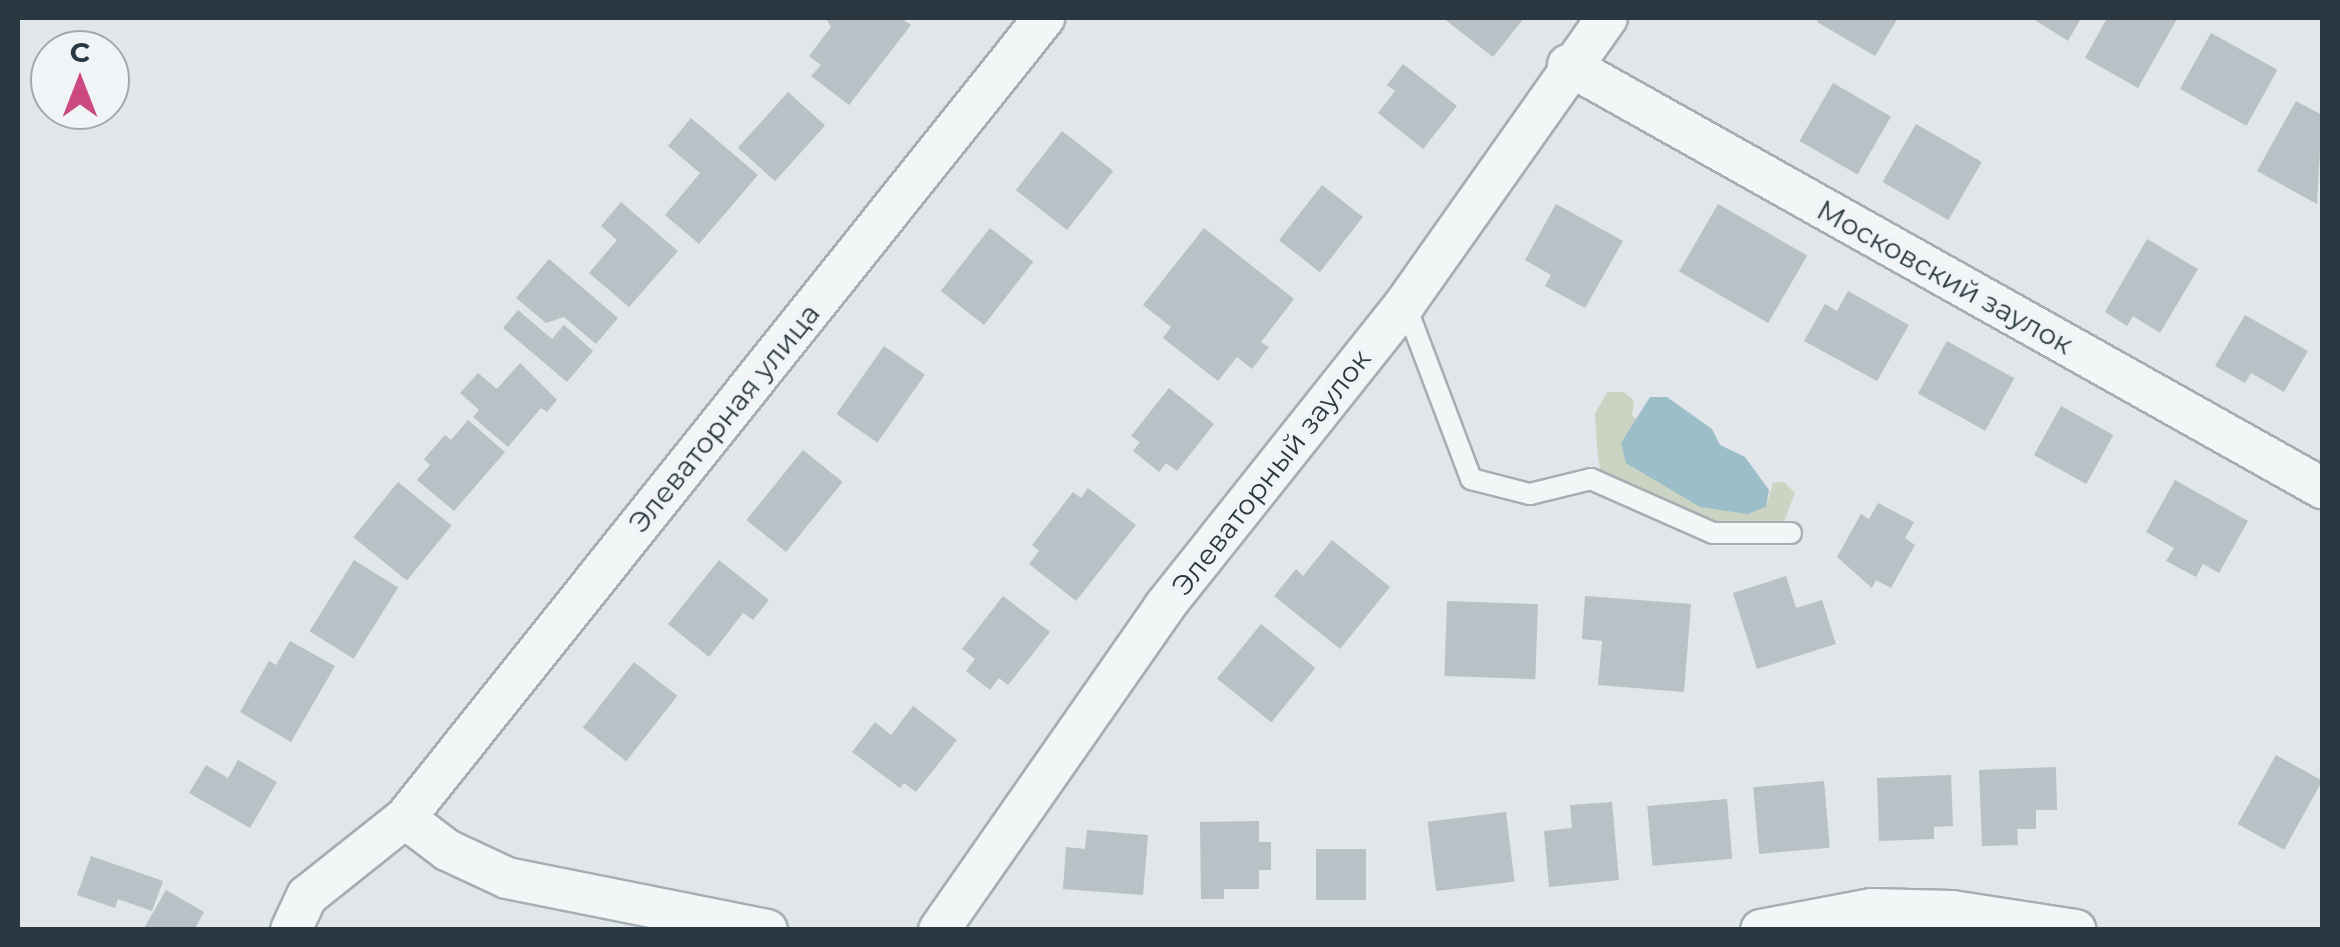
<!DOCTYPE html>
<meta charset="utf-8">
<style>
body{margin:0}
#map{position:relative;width:2340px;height:947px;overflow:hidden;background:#e0e6e9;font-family:Montserrat,sans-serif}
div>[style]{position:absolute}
.green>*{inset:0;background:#cbd3c2}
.water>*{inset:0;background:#9cbec8}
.building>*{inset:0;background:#b8c1c6;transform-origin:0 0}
.roads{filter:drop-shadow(2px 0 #a5aeb3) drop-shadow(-2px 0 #a5aeb3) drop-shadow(0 2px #a5aeb3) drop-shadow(0 -2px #a5aeb3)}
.lane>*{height:20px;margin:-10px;padding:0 10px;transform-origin:10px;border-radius:10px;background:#f3f6f7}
.street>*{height:40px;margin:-20px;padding:0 20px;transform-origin:20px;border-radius:20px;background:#f3f6f7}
span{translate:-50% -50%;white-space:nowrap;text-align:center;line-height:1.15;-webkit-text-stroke:8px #f0f4f6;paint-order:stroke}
.street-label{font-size:28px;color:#293840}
.frame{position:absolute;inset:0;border:20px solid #293840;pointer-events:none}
.north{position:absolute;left:30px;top:30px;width:100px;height:100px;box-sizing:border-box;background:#f0f4f6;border:2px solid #a0a9ad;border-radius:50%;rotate:0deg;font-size:28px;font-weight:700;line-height:40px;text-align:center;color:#293840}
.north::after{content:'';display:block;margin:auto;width:35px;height:45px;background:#cb4880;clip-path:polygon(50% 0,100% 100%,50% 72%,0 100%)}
</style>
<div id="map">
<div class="green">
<div style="clip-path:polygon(1607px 392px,1624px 392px,1634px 401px,1632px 416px,1766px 507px,1773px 483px,1784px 482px,1795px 493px,1781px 529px,1709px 533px,1653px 519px,1614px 493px,1600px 470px,1597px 447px,1595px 414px)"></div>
</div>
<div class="water">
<div style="clip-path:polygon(1650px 397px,1667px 397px,1712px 429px,1720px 445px,1745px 457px,1769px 490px,1766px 507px,1748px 514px,1700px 507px,1626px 463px,1621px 443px)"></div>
</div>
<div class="building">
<div style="clip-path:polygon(826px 18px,901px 18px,911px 25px,849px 105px,811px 76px,821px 65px,809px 56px,831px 27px)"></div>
<div style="clip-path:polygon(1443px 18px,1524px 18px,1493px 57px)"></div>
<div style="clip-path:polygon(1819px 18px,1898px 18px,1875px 56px,1817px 22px)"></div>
<div style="clip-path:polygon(2032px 18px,2081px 18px,2068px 41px)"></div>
<div style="clip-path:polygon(2107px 18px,2177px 19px,2138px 88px,2085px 58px)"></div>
<div style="left:2211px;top:33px;width:76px;height:64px;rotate:29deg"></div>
<div style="clip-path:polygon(1403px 64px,1457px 106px,1423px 149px,1378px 113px,1395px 91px,1387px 85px)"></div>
<div style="left:1833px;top:83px;width:67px;height:67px;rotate:30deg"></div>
<div style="left:788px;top:92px;width:50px;height:75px;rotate:42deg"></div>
<div style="clip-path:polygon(2296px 101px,2322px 115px,2317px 204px,2257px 171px)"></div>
<div style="clip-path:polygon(691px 118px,758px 175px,699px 244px,665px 215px,700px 173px,668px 146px)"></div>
<div style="left:1916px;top:124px;width:76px;height:67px;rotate:30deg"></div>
<div style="left:1062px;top:131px;width:65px;height:75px;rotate:38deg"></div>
<div style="left:1322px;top:185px;width:52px;height:70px;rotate:38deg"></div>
<div style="clip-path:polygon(621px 202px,678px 251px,629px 307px,589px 273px,617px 240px,601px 226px)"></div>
<div style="clip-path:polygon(1556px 204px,1623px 241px,1585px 308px,1545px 286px,1551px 275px,1525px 260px)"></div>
<div style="left:1718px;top:204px;width:103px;height:78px;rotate:30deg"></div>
<div style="left:990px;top:228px;width:55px;height:80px;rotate:38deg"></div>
<div style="clip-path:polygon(1204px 228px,1294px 299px,1261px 342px,1269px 347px,1252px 369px,1237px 357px,1218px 381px,1163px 338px,1171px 327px,1143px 305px)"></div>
<div style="clip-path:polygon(2147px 239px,2198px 269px,2160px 333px,2133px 316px,2127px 326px,2105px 312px)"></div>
<div style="clip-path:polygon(549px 259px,618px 318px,596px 344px,564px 317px,546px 323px,516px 298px)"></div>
<div style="clip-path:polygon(1848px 291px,1909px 325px,1877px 381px,1804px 341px,1825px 304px,1837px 311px)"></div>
<div style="clip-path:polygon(518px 310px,552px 339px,564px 325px,593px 351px,567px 382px,503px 328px)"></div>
<div style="clip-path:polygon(2245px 315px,2308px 351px,2284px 392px,2251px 373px,2245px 383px,2215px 366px)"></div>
<div style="left:1947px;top:341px;width:77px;height:60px;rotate:29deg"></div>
<div style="left:884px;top:346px;width:50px;height:83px;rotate:35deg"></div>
<div style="clip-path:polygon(520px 363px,557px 400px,547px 412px,541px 408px,508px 447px,473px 417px,479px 410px,460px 393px,478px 373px,497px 389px)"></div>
<div style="clip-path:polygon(1169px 388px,1214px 424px,1177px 471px,1166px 463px,1159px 472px,1133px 451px,1140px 442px,1131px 436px)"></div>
<div style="left:2061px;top:406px;width:60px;height:56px;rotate:29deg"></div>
<div style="clip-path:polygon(468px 420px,505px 452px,454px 511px,417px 480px,430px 465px,424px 459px,445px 435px,451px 440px)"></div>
<div style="left:803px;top:450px;width:51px;height:90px;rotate:39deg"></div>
<div style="clip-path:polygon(2175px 480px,2248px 521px,2219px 573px,2203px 564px,2196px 577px,2166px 561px,2174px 548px,2146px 532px)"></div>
<div style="left:398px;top:482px;width:69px;height:71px;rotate:39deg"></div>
<div style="clip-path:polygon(1088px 488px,1136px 525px,1076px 601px,1029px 564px,1039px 551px,1032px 545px,1073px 492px,1081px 498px)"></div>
<div style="clip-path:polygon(1878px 503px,1914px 522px,1905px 538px,1915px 545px,1891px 588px,1876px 580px,1872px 588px,1837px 557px,1861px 514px,1869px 519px)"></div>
<div style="clip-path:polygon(1332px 540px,1390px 587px,1340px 649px,1274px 596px,1296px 569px,1303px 576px)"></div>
<div style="left:354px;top:560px;width:52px;height:84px;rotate:32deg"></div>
<div style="clip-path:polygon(719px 560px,769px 600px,753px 620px,743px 613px,709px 657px,668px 624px)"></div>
<div style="clip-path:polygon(1786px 576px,1796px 608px,1822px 600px,1836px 644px,1757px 669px,1733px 593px)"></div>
<div style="clip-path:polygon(1003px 596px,1050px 632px,1008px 685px,999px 678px,990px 690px,966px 671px,975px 659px,962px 649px)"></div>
<div style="clip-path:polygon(1585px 596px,1691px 604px,1684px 692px,1598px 685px,1602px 641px,1582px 639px)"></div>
<div style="left:1447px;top:601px;width:91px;height:75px;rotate:2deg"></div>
<div style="left:1261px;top:624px;width:70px;height:70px;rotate:39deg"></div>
<div style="clip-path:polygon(290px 641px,335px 666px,291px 742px,240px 712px,269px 661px,276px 665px)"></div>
<div style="left:634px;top:662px;width:55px;height:83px;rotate:38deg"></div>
<div style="clip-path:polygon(913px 706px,957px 740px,916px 792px,904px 783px,900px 788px,852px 752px,875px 722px,891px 735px)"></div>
<div style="left:2276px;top:755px;width:53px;height:79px;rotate:29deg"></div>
<div style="clip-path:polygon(238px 760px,277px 782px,250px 828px,189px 793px,206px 765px,228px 778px)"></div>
<div style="clip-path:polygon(2056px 767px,2057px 810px,2036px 810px,2036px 829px,2017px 829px,2018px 845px,1982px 846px,1979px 770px)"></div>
<div style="clip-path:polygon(1951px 775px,1953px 826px,1934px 827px,1934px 839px,1879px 841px,1877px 778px)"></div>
<div style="left:1824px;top:781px;width:67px;height:71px;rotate:85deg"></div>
<div style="left:1727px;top:799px;width:60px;height:80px;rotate:85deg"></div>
<div style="clip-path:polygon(1612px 802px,1619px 880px,1549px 887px,1544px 831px,1572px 828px,1570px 805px)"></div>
<div style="left:1506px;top:812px;width:70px;height:79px;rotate:83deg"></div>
<div style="clip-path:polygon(1259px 821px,1259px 842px,1271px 842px,1271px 870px,1259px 870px,1259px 889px,1224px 889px,1224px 899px,1201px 899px,1200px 822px)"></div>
<div style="clip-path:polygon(1087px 830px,1148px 835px,1143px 895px,1063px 889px,1066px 847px,1085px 849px)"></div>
<div style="left:1316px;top:849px;width:50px;height:51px"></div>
<div style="clip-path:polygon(91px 856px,163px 881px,152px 911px,118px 899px,115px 908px,77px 895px)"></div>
<div style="clip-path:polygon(166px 890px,204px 912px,194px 930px,143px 930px)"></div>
</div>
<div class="roads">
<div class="lane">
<div style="left:1405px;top:304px;width:187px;rotate:69.3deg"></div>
<div style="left:1471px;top:479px;width:61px;rotate:14.3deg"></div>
<div style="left:1530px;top:494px;width:63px;rotate:-13.8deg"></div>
<div style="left:1591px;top:479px;width:133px;rotate:23.9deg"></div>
<div style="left:1713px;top:533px;width:78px"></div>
</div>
<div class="street">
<div style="left:1568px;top:65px;width:865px;rotate:29.29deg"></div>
<div style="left:405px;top:818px;width:53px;rotate:37.3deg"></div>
<div style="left:447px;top:850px;width:66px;rotate:25deg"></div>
<div style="left:507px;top:878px;width:265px;rotate:11.3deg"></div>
<div style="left:291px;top:930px;width:38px;rotate:-65deg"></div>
<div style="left:307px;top:896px;width:125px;rotate:-38.5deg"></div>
<div style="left:405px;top:818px;width:1024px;rotate:-51.38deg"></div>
<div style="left:939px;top:930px;width:394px;rotate:-55.1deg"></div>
<div style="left:1164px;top:607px;width:387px;rotate:-51.5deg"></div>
<div style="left:1405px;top:304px;width:350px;rotate:-54.8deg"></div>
<div style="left:1761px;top:930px;width:113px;rotate:-10.7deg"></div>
<div style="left:1872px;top:909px;width:80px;rotate:1.4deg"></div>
<div style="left:1952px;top:911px;width:125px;rotate:8.7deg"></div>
</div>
</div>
<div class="street-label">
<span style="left:1945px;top:277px;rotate:29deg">Московский заулок</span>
<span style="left:724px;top:418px;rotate:-51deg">Элеваторная улица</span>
<span style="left:1271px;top:472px;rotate:-52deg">Элеваторный заулок</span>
</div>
<div class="frame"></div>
<div class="north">С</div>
</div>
